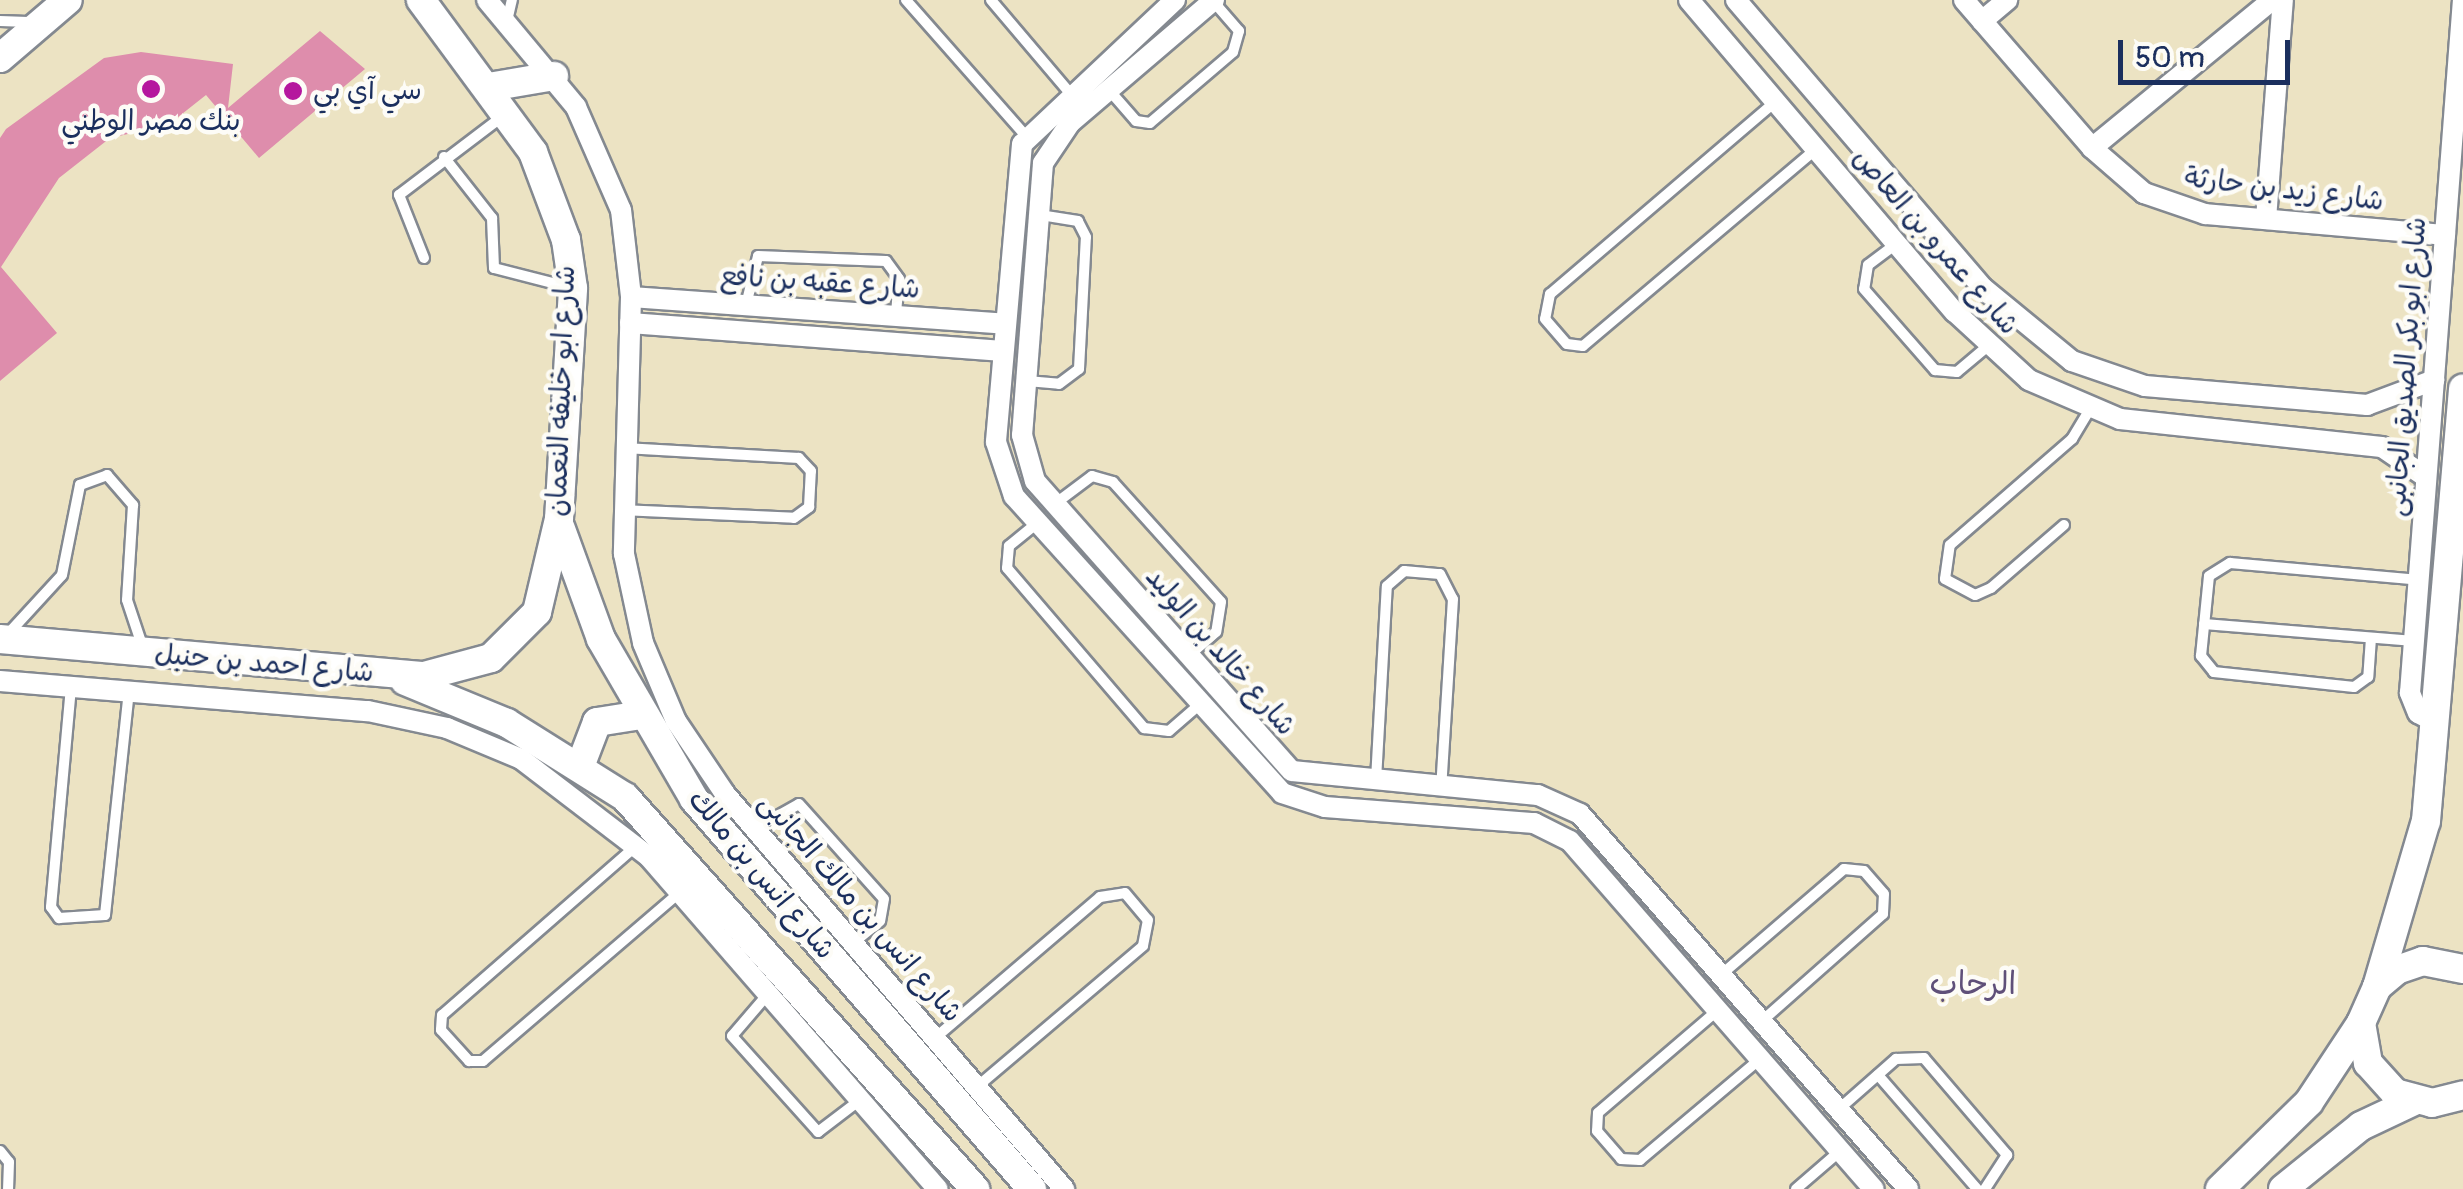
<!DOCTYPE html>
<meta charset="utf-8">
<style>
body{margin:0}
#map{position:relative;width:2463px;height:1189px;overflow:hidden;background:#ece3c3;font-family:Pangolin,"Playpen Sans Arabic",sans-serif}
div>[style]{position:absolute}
.building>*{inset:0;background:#de8dac}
.roads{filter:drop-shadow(2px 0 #848990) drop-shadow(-2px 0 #848990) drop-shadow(0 2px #848990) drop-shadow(0 -2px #848990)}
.lane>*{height:10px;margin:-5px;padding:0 5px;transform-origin:5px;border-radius:5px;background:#fff}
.street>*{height:20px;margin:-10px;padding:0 10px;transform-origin:10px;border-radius:10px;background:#fff}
.secondary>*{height:28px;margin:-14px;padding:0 14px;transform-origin:14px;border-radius:14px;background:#fff}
.dots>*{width:28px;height:28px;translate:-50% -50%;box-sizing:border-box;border:5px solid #fdfcf7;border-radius:50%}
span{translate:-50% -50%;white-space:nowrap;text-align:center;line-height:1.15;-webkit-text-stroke:9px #fdfcf7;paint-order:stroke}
.poi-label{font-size:28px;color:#1b2f5e}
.left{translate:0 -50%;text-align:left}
.street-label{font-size:28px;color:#1b2f5e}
.quarter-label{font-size:32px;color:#5f5079}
.scale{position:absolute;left:2118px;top:40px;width:172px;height:45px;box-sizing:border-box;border:5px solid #1b2f5e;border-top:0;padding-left:12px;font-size:30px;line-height:35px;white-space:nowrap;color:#1b2f5e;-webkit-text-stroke:8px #fdfcf7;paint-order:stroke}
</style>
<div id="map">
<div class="building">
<div style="clip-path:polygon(320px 31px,365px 69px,259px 158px,206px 95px,168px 125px,110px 138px,59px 178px,1px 267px,57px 333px,0 381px,0 138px,6px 129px,104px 58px,141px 52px,233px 64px,228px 108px)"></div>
</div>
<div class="roads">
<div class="lane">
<div style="left:906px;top:0;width:181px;rotate:48.6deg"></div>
<div style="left:991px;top:0;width:121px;rotate:49.7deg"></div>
<div style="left:0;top:21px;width:35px;rotate:2deg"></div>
<div style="left:507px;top:21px;width:22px;rotate:-77deg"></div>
<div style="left:1109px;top:90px;width:41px;rotate:48.9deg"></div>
<div style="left:1136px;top:121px;width:14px;rotate:8deg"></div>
<div style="left:1150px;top:123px;width:109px;rotate:-40.5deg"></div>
<div style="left:1233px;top:52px;width:22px;rotate:-74deg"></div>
<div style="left:1239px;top:31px;width:40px;rotate:-131deg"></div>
<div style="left:1775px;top:102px;width:296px;rotate:139.5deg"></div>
<div style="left:1550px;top:294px;width:25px;rotate:101deg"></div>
<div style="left:1545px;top:319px;width:33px;rotate:49deg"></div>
<div style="left:1567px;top:344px;width:16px;rotate:7deg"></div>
<div style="left:1583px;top:346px;width:305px;rotate:-40.2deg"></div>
<div style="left:444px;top:157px;width:78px;rotate:51.8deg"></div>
<div style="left:492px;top:218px;width:50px;rotate:87.7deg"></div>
<div style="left:494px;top:268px;width:81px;rotate:14.4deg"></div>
<div style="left:1896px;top:244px;width:35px;rotate:143deg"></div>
<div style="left:1868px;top:265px;width:24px;rotate:99deg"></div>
<div style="left:1864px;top:289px;width:108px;rotate:48.8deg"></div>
<div style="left:1935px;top:370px;width:22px;rotate:5deg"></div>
<div style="left:1957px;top:372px;width:39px;rotate:-40deg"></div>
<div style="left:424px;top:258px;width:68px;rotate:-111.6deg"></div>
<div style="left:399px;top:195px;width:131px;rotate:-37.2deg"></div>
<div style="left:746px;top:305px;width:50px;rotate:-76.2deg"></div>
<div style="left:758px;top:256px;width:128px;rotate:2.2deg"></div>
<div style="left:886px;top:261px;width:22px;rotate:54deg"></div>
<div style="left:899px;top:279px;width:37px;rotate:95deg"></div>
<div style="left:1027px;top:381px;width:32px;rotate:5deg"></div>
<div style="left:1059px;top:384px;width:25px;rotate:-37deg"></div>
<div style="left:1079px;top:369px;width:132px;rotate:-87deg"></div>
<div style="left:1086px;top:237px;width:18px;rotate:-117deg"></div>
<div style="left:1078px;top:221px;width:39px;rotate:-171deg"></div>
<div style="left:1056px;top:503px;width:45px;rotate:-36.9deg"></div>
<div style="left:1092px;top:476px;width:22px;rotate:16deg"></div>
<div style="left:1113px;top:482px;width:161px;rotate:48deg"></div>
<div style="left:1221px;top:602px;width:30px;rotate:99deg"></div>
<div style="left:1216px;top:632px;width:37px;rotate:139deg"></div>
<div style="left:621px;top:510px;width:173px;rotate:2.6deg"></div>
<div style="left:794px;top:518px;width:19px;rotate:-36deg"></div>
<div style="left:809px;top:507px;width:36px;rotate:-87deg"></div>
<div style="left:811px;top:471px;width:18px;rotate:-133deg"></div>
<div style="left:799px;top:458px;width:175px;rotate:-176.7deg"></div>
<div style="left:1036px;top:524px;width:35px;rotate:141deg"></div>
<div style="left:1009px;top:546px;width:22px;rotate:95deg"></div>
<div style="left:1007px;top:568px;width:211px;rotate:49.4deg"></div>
<div style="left:1144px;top:728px;width:25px;rotate:7deg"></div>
<div style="left:1169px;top:731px;width:37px;rotate:-41deg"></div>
<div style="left:2064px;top:525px;width:96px;rotate:139.2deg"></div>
<div style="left:1991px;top:588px;width:17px;rotate:156deg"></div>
<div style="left:1975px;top:595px;width:34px;rotate:-152deg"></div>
<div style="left:1945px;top:579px;width:34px;rotate:-82deg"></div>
<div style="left:1950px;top:545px;width:162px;rotate:-41deg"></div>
<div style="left:2072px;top:439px;width:35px;rotate:-59deg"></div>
<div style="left:2204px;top:624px;width:211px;rotate:4.6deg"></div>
<div style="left:7px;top:635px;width:81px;rotate:-47.5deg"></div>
<div style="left:62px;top:575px;width:92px;rotate:-78.7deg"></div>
<div style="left:80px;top:485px;width:29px;rotate:-20deg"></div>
<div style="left:107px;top:475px;width:40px;rotate:49deg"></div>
<div style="left:133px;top:505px;width:95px;rotate:93.6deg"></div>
<div style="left:127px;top:600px;width:51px;rotate:71.6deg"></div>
<div style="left:2371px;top:638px;width:39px;rotate:94deg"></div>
<div style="left:2368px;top:677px;width:17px;rotate:144deg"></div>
<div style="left:2354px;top:687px;width:141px;rotate:-173.9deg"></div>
<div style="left:2214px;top:672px;width:21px;rotate:-129deg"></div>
<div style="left:2201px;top:656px;width:80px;rotate:-84.3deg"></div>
<div style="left:2209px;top:576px;width:25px;rotate:-32deg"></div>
<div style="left:2230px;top:563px;width:190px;rotate:5.1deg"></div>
<div style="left:71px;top:687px;width:221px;rotate:95.2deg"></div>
<div style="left:51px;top:907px;width:14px;rotate:54deg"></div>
<div style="left:59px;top:918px;width:46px;rotate:-3.7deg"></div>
<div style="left:105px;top:915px;width:224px;rotate:-83.9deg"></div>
<div style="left:1376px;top:780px;width:194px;rotate:-86.8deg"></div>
<div style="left:1387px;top:586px;width:23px;rotate:-41deg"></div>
<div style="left:1404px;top:571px;width:36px;rotate:5deg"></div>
<div style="left:1440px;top:574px;width:28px;rotate:63deg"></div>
<div style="left:1453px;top:599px;width:189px;rotate:93.6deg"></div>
<div style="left:756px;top:828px;width:49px;rotate:-29.2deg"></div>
<div style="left:799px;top:804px;width:127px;rotate:48.2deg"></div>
<div style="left:884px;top:899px;width:22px;rotate:100deg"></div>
<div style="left:880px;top:921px;width:35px;rotate:141deg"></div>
<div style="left:636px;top:846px;width:257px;rotate:138.9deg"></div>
<div style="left:442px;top:1015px;width:15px;rotate:94deg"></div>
<div style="left:441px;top:1030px;width:42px;rotate:47.9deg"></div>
<div style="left:469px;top:1061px;width:14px"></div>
<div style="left:483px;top:1061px;width:260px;rotate:-40.6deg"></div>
<div style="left:1722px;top:974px;width:161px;rotate:-40.7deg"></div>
<div style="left:1844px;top:869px;width:20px;rotate:6deg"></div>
<div style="left:1864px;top:871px;width:30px;rotate:49deg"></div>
<div style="left:1884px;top:894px;width:20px;rotate:93deg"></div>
<div style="left:1883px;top:914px;width:162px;rotate:138.5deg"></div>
<div style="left:768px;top:994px;width:55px;rotate:130.6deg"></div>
<div style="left:732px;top:1036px;width:129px;rotate:48.1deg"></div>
<div style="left:818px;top:1132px;width:53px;rotate:-37.3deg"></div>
<div style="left:1718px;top:1010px;width:158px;rotate:139.4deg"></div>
<div style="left:1598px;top:1113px;width:18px;rotate:93deg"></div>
<div style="left:1597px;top:1131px;width:37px;rotate:49deg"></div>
<div style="left:1621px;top:1159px;width:19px;rotate:3deg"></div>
<div style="left:1640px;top:1160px;width:158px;rotate:-40.1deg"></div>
<div style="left:935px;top:1038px;width:217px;rotate:-40.5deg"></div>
<div style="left:1100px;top:897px;width:25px;rotate:-9deg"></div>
<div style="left:1125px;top:893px;width:35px;rotate:50deg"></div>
<div style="left:1148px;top:920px;width:26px;rotate:101deg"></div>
<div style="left:1143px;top:946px;width:218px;rotate:139.7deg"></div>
<div style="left:1878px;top:1075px;width:151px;rotate:49deg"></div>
<div style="left:1839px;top:1109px;width:76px;rotate:-41.3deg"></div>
<div style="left:1896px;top:1059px;width:28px;rotate:-2deg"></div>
<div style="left:1924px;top:1058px;width:128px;rotate:49.4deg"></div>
<div style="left:2007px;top:1155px;width:40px;rotate:122.9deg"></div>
<div style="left:0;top:1151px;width:14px;rotate:51deg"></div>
<div style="left:9px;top:1162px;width:27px;rotate:92deg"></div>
<div style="left:1796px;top:1189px;width:58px;rotate:-40.8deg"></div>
</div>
<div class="street">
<div style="left:487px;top:0;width:139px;rotate:50.2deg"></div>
<div style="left:576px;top:107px;width:112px;rotate:66.4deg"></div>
<div style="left:621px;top:210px;width:88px;rotate:83.4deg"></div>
<div style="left:631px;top:297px;width:257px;rotate:91.6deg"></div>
<div style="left:624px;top:554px;width:91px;rotate:77.9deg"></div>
<div style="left:643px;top:643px;width:85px;rotate:67.1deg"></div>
<div style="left:676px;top:721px;width:88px;rotate:56.1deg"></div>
<div style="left:725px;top:794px;width:521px;rotate:49.36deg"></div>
<div style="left:1175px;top:0;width:210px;rotate:136.7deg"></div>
<div style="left:1022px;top:144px;width:299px;rotate:95deg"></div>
<div style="left:996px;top:442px;width:57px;rotate:71.6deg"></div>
<div style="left:1014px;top:496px;width:400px;rotate:47.9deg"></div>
<div style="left:1282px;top:793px;width:45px;rotate:18deg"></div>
<div style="left:1325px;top:807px;width:210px;rotate:4.4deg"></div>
<div style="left:1534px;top:823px;width:40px;rotate:26.6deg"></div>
<div style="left:1570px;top:841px;width:462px;rotate:48.9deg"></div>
<div style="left:1214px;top:0;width:189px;rotate:139.5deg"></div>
<div style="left:1070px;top:123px;width:48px;rotate:124deg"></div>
<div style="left:1043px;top:163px;width:273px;rotate:94.4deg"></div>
<div style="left:1022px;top:435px;width:48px;rotate:74.2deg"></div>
<div style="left:1035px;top:481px;width:387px;rotate:48.5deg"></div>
<div style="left:1292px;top:771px;width:247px;rotate:5.6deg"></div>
<div style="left:1538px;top:795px;width:46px;rotate:24.3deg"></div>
<div style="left:1580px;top:814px;width:498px;rotate:48.8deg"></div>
<div style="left:1689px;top:0;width:410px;rotate:49.6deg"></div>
<div style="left:1955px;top:312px;width:100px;rotate:42.6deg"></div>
<div style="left:2029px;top:380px;width:99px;rotate:23.2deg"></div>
<div style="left:2120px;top:419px;width:263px;rotate:6.1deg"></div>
<div style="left:2382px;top:447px;width:53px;rotate:34.3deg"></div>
<div style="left:1736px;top:0;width:379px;rotate:49.4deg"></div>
<div style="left:1983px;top:288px;width:115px;rotate:39.4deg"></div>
<div style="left:2072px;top:361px;width:77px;rotate:18.9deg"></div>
<div style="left:2145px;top:386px;width:223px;rotate:4.9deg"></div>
<div style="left:2367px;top:405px;width:72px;rotate:-20.5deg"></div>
<div style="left:1964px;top:0;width:196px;rotate:49.1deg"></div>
<div style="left:2092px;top:148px;width:69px;rotate:40.9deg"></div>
<div style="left:2144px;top:193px;width:65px;rotate:19deg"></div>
<div style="left:2205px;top:214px;width:241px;rotate:5deg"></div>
<div style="left:1982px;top:21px;width:33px;rotate:-40deg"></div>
<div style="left:2092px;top:148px;width:233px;rotate:-39.4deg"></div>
<div style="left:2266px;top:219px;width:220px;rotate:-85.6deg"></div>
<div style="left:631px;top:297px;width:375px;rotate:4.1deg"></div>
<div style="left:630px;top:323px;width:374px;rotate:4.3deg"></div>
<div style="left:0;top:681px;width:369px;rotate:4.7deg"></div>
<div style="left:368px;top:711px;width:81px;rotate:12.1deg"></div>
<div style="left:447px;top:728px;width:80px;rotate:22.7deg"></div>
<div style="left:521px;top:759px;width:161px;rotate:37.4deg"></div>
<div style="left:649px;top:857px;width:440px;rotate:49deg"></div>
<div style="left:2437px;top:723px;width:21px;rotate:-152deg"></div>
<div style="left:2418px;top:713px;width:22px;rotate:-112deg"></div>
<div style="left:2410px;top:693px;width:695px;rotate:-85.63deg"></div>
</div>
<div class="secondary">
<div style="left:0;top:58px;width:89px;rotate:-40.5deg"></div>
<div style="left:489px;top:87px;width:66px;rotate:-9.6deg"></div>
<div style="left:561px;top:529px;width:117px;rotate:70deg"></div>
<div style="left:601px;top:639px;width:185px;rotate:59.8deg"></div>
<div style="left:694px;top:799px;width:516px;rotate:49.09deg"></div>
<div style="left:0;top:639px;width:426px;rotate:5deg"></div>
<div style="left:424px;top:676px;width:69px;rotate:-15deg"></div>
<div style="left:491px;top:658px;width:65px;rotate:-45deg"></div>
<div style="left:537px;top:612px;width:96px;rotate:-76.7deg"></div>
<div style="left:559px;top:519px;width:231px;rotate:-86.5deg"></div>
<div style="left:573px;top:288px;width:49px;rotate:-98.3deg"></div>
<div style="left:566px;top:240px;width:94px;rotate:-110.6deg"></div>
<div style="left:533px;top:152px;width:189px;rotate:-126.4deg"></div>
<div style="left:405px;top:681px;width:110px;rotate:22.4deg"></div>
<div style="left:507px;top:723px;width:139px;rotate:32.1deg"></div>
<div style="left:625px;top:797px;width:526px;rotate:48.24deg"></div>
<div style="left:581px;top:764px;width:45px;rotate:-69.1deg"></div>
<div style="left:597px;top:722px;width:45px;rotate:-9deg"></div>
<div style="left:2463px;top:969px;width:41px;rotate:-168.7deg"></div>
<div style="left:2423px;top:961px;width:28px;rotate:161deg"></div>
<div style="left:2397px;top:970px;width:26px;rotate:140deg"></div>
<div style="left:2377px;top:987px;width:39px;rotate:114deg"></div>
<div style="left:2361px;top:1023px;width:41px;rotate:80.1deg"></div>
<div style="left:2368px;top:1063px;width:40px;rotate:48deg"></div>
<div style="left:2395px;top:1093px;width:38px;rotate:15deg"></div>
<div style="left:2432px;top:1103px;width:32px;rotate:-14deg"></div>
<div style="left:2377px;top:987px;width:173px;rotate:-73.6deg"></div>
<div style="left:2426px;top:821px;width:434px;rotate:-85.1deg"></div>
<div style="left:2220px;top:1189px;width:124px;rotate:-44.3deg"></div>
<div style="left:2309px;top:1102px;width:95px;rotate:-56.6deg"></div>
<div style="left:2283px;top:1189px;width:100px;rotate:-38.9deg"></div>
<div style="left:2361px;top:1126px;width:59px;rotate:-25.3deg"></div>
</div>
</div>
<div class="dots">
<div style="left:151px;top:89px;background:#b5179e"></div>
<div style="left:293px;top:91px;background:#b5179e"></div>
</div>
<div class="poi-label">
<span class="left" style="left:313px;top:91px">سي آي بي</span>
<span style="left:151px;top:122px">بنك مصر الوطني</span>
</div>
<div class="street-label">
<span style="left:2284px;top:190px;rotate:7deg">شارع زيد بن حارثة</span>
<span style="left:1935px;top:242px;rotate:49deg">شارع عمرو بن العاص</span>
<span style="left:820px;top:283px;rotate:4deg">شارع عقبه بن نافع</span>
<span style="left:2407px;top:367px;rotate:-86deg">شارع ابو بكر الصديق الجانبى</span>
<span style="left:562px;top:391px;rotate:-88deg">شارع ابو خليفه النعمان</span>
<span style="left:1220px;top:652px;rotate:49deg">شارع خالد بن الوليد</span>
<span style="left:264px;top:664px;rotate:5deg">شارع احمد بن حنبل</span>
<span style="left:761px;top:875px;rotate:50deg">شارع انس بن مالك</span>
<span style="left:860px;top:908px;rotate:49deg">شارع انس بن مالك الجانبى</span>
</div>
<div class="quarter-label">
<span style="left:1973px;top:984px">الرحاب</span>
</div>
<div class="scale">50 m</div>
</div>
